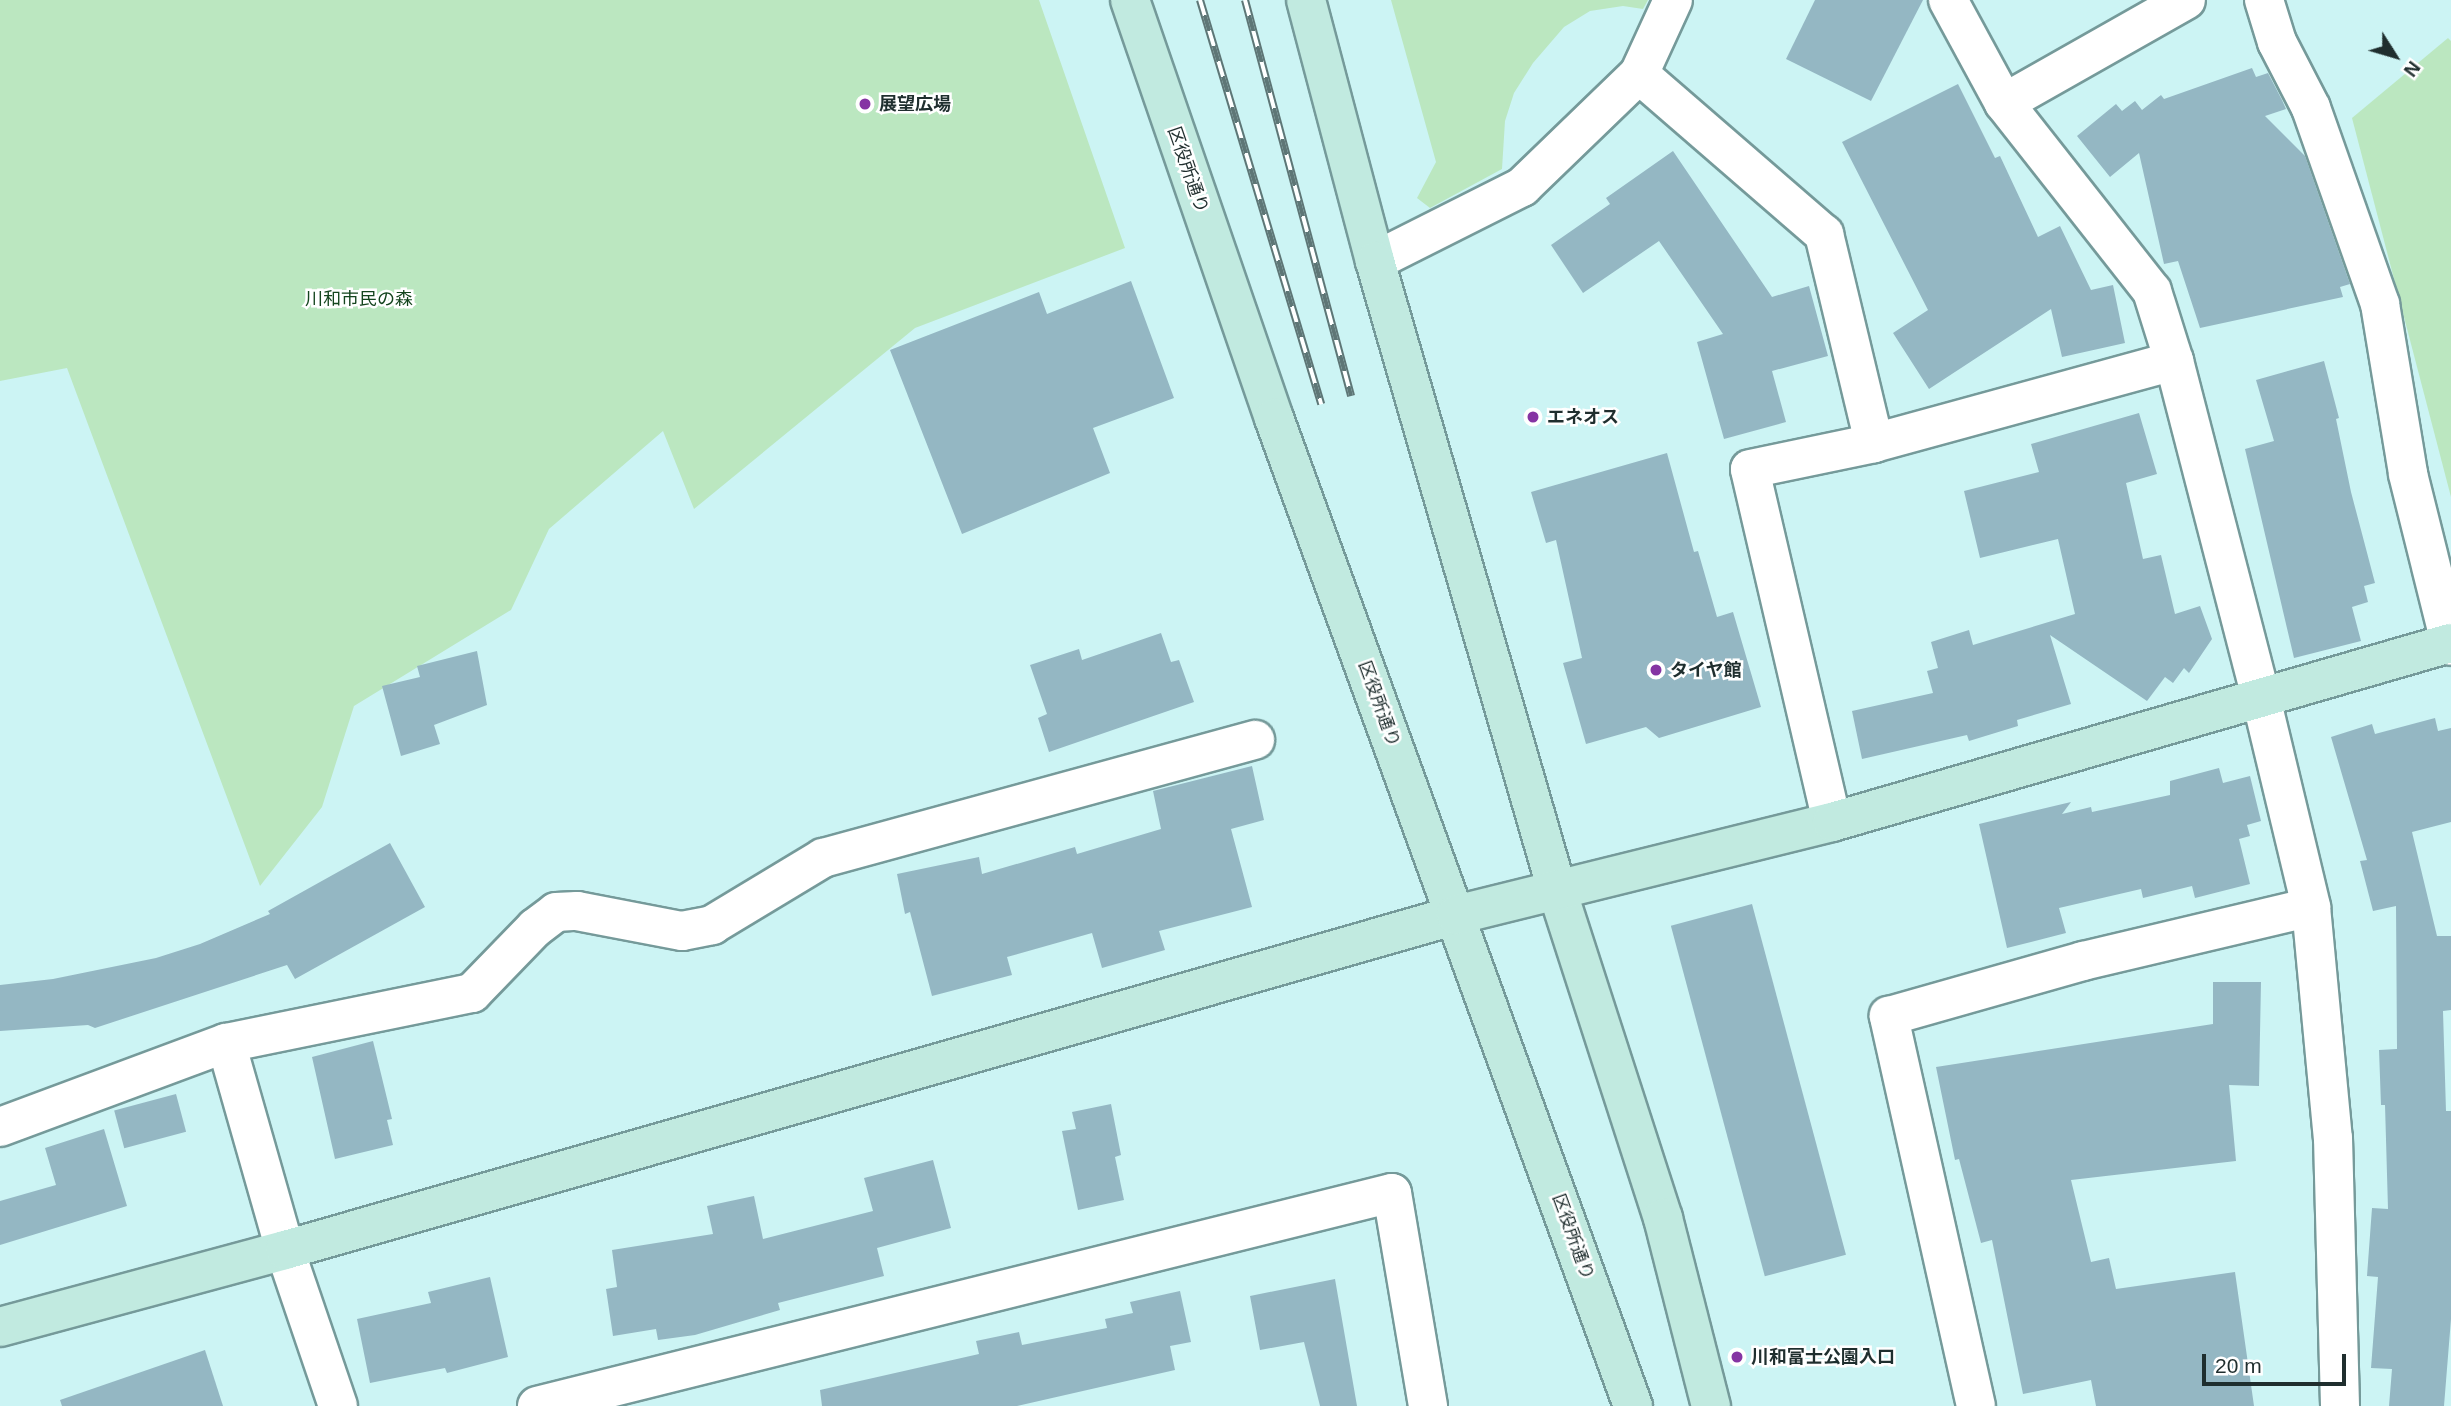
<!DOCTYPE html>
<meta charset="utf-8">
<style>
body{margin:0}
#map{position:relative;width:2451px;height:1406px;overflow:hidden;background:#ccf4f4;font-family:Helvetica,"Noto Sans JP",sans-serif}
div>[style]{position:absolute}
.green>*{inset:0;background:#bbe7c0}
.building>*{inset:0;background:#94b7c3;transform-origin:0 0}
.roads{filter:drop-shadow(2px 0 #759a9a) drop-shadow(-2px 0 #759a9a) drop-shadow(0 2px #759a9a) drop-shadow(0 -2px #759a9a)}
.street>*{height:38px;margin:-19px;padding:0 19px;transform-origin:19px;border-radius:19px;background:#fff}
.secondary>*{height:38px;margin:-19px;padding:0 19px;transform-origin:19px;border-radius:19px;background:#c1eae0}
.rail>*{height:8px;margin-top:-4px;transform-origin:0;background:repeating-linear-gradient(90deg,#fff 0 16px,#5e7676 0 32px);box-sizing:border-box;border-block:2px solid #5e7676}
.dots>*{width:19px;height:19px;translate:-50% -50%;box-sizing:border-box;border:4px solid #fff;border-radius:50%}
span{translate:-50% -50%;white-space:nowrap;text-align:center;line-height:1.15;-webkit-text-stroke:5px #fff;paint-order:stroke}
.poi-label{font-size:18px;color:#1f2e2e;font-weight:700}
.left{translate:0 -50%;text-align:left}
.street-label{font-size:18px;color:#1f2e2e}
.park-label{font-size:18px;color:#14451e}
.north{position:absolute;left:2360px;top:21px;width:70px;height:70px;-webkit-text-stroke:5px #fff;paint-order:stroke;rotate:127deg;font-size:19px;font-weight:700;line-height:28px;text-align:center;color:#1f2e2e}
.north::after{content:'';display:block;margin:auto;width:24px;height:32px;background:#1f2e2e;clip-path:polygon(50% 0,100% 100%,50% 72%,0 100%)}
.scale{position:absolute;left:2202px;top:1354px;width:144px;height:32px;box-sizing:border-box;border:4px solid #1f2e2e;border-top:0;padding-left:9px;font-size:21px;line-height:24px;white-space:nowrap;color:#1f2e2e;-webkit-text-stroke:5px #fff;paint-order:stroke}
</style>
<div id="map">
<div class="green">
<div style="clip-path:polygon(0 0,1039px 0,1125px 248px,915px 328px,694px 509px,663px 431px,549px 529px,511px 610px,354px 706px,322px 807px,260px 886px,67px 368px,0 381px)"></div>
<div style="clip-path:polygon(1391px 0,1648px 0,1643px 9px,1623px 6px,1590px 11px,1564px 27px,1533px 63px,1514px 93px,1505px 121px,1502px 169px,1430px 208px,1417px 198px,1436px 162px)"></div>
<div style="clip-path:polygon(2448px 38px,2451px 41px,2451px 497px,2352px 118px)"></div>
</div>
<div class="building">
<div style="clip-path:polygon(1815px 0,1923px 0,1871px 101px,1786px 59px)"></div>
<div style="clip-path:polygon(2252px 68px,2256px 77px,2268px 73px,2282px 100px,2286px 109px,2265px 116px,2305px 156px,2350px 284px,2340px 287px,2343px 297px,2200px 328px,2178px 261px,2164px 264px,2139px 153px,2110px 177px,2077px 136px,2116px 104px,2122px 111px,2135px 101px,2142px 110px,2161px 95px,2164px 99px)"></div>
<div style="clip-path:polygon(1958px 84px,1995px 158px,2000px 156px,2038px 237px,2060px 226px,2091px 290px,2113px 285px,2125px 343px,2062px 357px,2051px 309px,1929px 389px,1893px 333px,1928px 310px,1842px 142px)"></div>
<div style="clip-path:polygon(1673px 151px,1772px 297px,1809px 286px,1828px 356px,1772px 371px,1786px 422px,1724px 439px,1697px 342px,1723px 334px,1659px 241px,1583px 293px,1551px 245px,1610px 204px,1606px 198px)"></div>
<div style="clip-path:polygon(1131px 281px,1174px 398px,1093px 428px,1110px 473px,962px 534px,890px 350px,1039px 292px,1047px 314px)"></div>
<div style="clip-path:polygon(2324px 361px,2339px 418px,2336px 419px,2351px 492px,2375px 583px,2364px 586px,2368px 602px,2352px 607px,2361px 641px,2294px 658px,2245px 449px,2274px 441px,2256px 380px)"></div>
<div style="clip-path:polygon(2139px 413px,2157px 474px,2126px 483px,2143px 559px,2161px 555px,2175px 614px,2200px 606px,2212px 639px,2189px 673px,2184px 668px,2173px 683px,2165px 677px,2147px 701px,2050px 635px,2071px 704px,2017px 720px,2018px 726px,1969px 741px,1967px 735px,1862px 759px,1852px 711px,1933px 693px,1927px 671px,1938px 668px,1931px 642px,1969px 630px,1973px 645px,2075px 614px,2058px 539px,1980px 558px,1964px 491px,2039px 472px,2031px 444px)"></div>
<div style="clip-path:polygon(1667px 453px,1694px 552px,1698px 551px,1717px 617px,1733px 612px,1761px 707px,1659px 738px,1646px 727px,1586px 744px,1563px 663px,1582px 658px,1556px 540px,1546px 543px,1531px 492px)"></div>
<div style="clip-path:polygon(1161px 633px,1171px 662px,1179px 660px,1194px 702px,1049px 752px,1038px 718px,1047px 714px,1030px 665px,1079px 649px,1082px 660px)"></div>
<div style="clip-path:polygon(477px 651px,487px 705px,434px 725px,440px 744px,401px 756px,382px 686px,420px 677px,417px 666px)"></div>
<div style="clip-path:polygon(2435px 718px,2438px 731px,2451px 728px,2451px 822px,2412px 832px,2437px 936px,2451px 936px,2451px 1010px,2443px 1011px,2446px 1111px,2451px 1111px,2451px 1319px,2444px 1406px,2389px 1406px,2392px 1369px,2371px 1368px,2378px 1277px,2367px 1276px,2372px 1208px,2388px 1209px,2385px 1105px,2381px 1105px,2379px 1050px,2397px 1049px,2396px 906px,2373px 911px,2360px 861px,2367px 860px,2331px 737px,2372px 724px,2375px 734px)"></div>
<div style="clip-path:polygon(1252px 766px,1264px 820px,1231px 829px,1252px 907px,1159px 931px,1165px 950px,1102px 968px,1092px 933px,1007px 957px,1012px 975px,932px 996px,910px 912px,905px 914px,897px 874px,979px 857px,982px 874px,1075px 847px,1077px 854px,1161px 829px,1153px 791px)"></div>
<div style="clip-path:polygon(2219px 768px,2223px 783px,2250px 776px,2261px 821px,2247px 825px,2250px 836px,2239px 839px,2250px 884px,2195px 898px,2192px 886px,2143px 898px,2141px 889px,2059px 908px,2066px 933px,2007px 948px,1979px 824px,2071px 802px,2062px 814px,2091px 807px,2092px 812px,2170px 795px,2170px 781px)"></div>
<div style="clip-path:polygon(390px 843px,425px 907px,295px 979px,287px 965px,95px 1028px,88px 1025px,0 1031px,0 985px,53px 979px,156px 958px,200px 944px,270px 914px,268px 911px)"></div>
<div style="left:1752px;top:904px;width:363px;height:84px;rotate:75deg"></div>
<div style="clip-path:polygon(2213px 982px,2261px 982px,2259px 1086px,2229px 1085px,2236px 1161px,2071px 1180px,2091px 1262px,2109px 1258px,2116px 1289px,2235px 1272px,2254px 1406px,2096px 1406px,2091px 1380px,2023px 1394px,1992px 1240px,1981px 1243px,1959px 1159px,1955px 1160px,1936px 1067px,2213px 1024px)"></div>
<div style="clip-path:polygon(373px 1041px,392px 1119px,387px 1120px,393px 1145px,335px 1159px,312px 1057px)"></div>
<div style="left:176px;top:1094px;width:39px;height:64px;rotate:75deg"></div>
<div style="clip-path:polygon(1111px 1104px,1121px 1155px,1115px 1157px,1124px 1200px,1078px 1210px,1062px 1131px,1076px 1129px,1072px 1112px)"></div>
<div style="clip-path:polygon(104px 1129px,127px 1206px,0 1245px,0 1201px,56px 1185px,45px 1148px)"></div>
<div style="clip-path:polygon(933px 1160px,951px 1228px,877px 1248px,884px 1276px,778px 1303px,780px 1310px,695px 1335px,658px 1340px,656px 1329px,613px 1336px,606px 1289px,617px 1287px,612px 1250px,713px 1234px,707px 1206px,754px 1196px,763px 1239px,873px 1211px,864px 1178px)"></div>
<div style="clip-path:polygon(490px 1277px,508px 1357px,447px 1373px,445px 1368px,370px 1383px,357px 1319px,431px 1303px,428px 1292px)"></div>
<div style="clip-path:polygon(1335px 1279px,1357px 1406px,1320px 1406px,1304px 1342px,1260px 1350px,1250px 1296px)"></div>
<div style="clip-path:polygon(1180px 1291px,1191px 1342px,1170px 1346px,1175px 1370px,1017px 1406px,822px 1406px,820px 1390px,979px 1354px,976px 1341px,1019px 1332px,1022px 1345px,1107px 1328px,1105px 1319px,1133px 1313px,1130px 1302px)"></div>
<div style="clip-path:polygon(205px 1350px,223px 1406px,62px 1406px,60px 1400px)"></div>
</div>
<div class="roads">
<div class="street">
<div style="left:1948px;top:0;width:117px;rotate:61.5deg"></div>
<div style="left:2004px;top:103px;width:239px;rotate:51.8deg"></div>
<div style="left:2152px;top:291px;width:73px;rotate:72.6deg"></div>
<div style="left:2174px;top:361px;width:348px;rotate:75.5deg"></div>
<div style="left:2261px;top:698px;width:215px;rotate:76.5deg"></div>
<div style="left:2311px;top:907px;width:232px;rotate:84.6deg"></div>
<div style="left:2333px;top:1138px;width:268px;rotate:88.5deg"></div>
<div style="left:2264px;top:0;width:44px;rotate:72.8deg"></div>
<div style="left:2277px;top:42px;width:74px;rotate:62.7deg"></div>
<div style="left:2311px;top:108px;width:208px;rotate:70.6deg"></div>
<div style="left:2380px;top:304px;width:172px;rotate:80.6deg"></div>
<div style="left:2408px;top:474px;width:177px;rotate:76deg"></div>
<div style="left:1639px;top:74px;width:245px;rotate:40.9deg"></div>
<div style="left:1824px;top:234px;width:215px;rotate:76.5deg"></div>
<div style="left:2004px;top:103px;width:209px;rotate:-29.5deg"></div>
<div style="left:1375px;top:261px;width:165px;rotate:-26.7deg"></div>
<div style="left:1522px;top:187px;width:163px;rotate:-44deg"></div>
<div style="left:1639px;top:74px;width:81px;rotate:-65.3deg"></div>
<div style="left:1832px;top:822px;width:362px;rotate:-103.1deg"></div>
<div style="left:1750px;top:469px;width:127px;rotate:-11.8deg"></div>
<div style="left:1874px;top:443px;width:311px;rotate:-15.3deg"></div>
<div style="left:0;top:1127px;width:241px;rotate:-20.4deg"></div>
<div style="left:338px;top:1406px;width:165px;rotate:-108.8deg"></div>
<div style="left:285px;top:1250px;width:215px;rotate:-105.9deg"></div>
<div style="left:226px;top:1043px;width:251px;rotate:-11.5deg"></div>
<div style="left:472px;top:993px;width:91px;rotate:-45.9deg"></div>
<div style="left:535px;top:928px;width:26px;rotate:-37deg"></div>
<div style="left:556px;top:912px;width:21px;rotate:-3deg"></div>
<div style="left:577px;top:911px;width:107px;rotate:10.8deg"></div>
<div style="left:682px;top:931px;width:31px;rotate:-11deg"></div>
<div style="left:712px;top:925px;width:130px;rotate:-31.1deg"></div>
<div style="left:823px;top:858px;width:448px;rotate:-15.3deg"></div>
<div style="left:537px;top:1406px;width:881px;rotate:-13.99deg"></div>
<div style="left:1392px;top:1193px;width:216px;rotate:80.4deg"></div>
<div style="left:1976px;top:1406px;width:400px;rotate:-102.6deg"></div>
<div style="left:1889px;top:1016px;width:202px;rotate:-15.8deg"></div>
<div style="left:2083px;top:961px;width:234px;rotate:-13.3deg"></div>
</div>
<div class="secondary">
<div style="left:1130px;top:0;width:442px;rotate:71deg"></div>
<div style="left:1274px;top:418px;width:1051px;rotate:70.03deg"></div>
<div style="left:1306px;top:0;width:270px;rotate:75.2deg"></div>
<div style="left:1375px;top:261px;width:655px;rotate:73.86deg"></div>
<div style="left:1557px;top:890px;width:345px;rotate:72.1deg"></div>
<div style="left:1663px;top:1218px;width:194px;rotate:75.7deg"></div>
<div style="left:0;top:1327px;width:295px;rotate:-15.1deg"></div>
<div style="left:285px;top:1250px;width:1218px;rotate:-15.96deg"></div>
<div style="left:1456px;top:915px;width:387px;rotate:-13.9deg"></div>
<div style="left:1832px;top:822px;width:643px;rotate:-16.15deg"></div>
</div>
</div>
<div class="rail">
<div style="left:1200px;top:0;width:422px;rotate:73.3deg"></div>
<div style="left:1245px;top:0;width:410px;rotate:75deg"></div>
</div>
<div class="dots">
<div style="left:865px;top:104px;background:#8534a3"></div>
<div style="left:1533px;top:417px;background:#8534a3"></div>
<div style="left:1656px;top:670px;background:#8534a3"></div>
<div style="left:1737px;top:1357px;background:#8534a3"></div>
</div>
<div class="poi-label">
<span class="left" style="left:879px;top:104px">展望広場</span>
<span class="left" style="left:1547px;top:417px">エネオス</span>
<span class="left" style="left:1670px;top:670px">タイヤ館</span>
<span class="left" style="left:1751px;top:1357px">川和富士公園入口</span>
</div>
<div class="street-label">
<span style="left:1188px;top:170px;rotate:71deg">区役所通り</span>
<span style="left:1379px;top:704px;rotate:70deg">区役所通り</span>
<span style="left:1573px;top:1237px;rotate:70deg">区役所通り</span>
</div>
<div class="park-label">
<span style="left:359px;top:299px">川和市民の森</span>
</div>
<div class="north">N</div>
<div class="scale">20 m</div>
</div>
